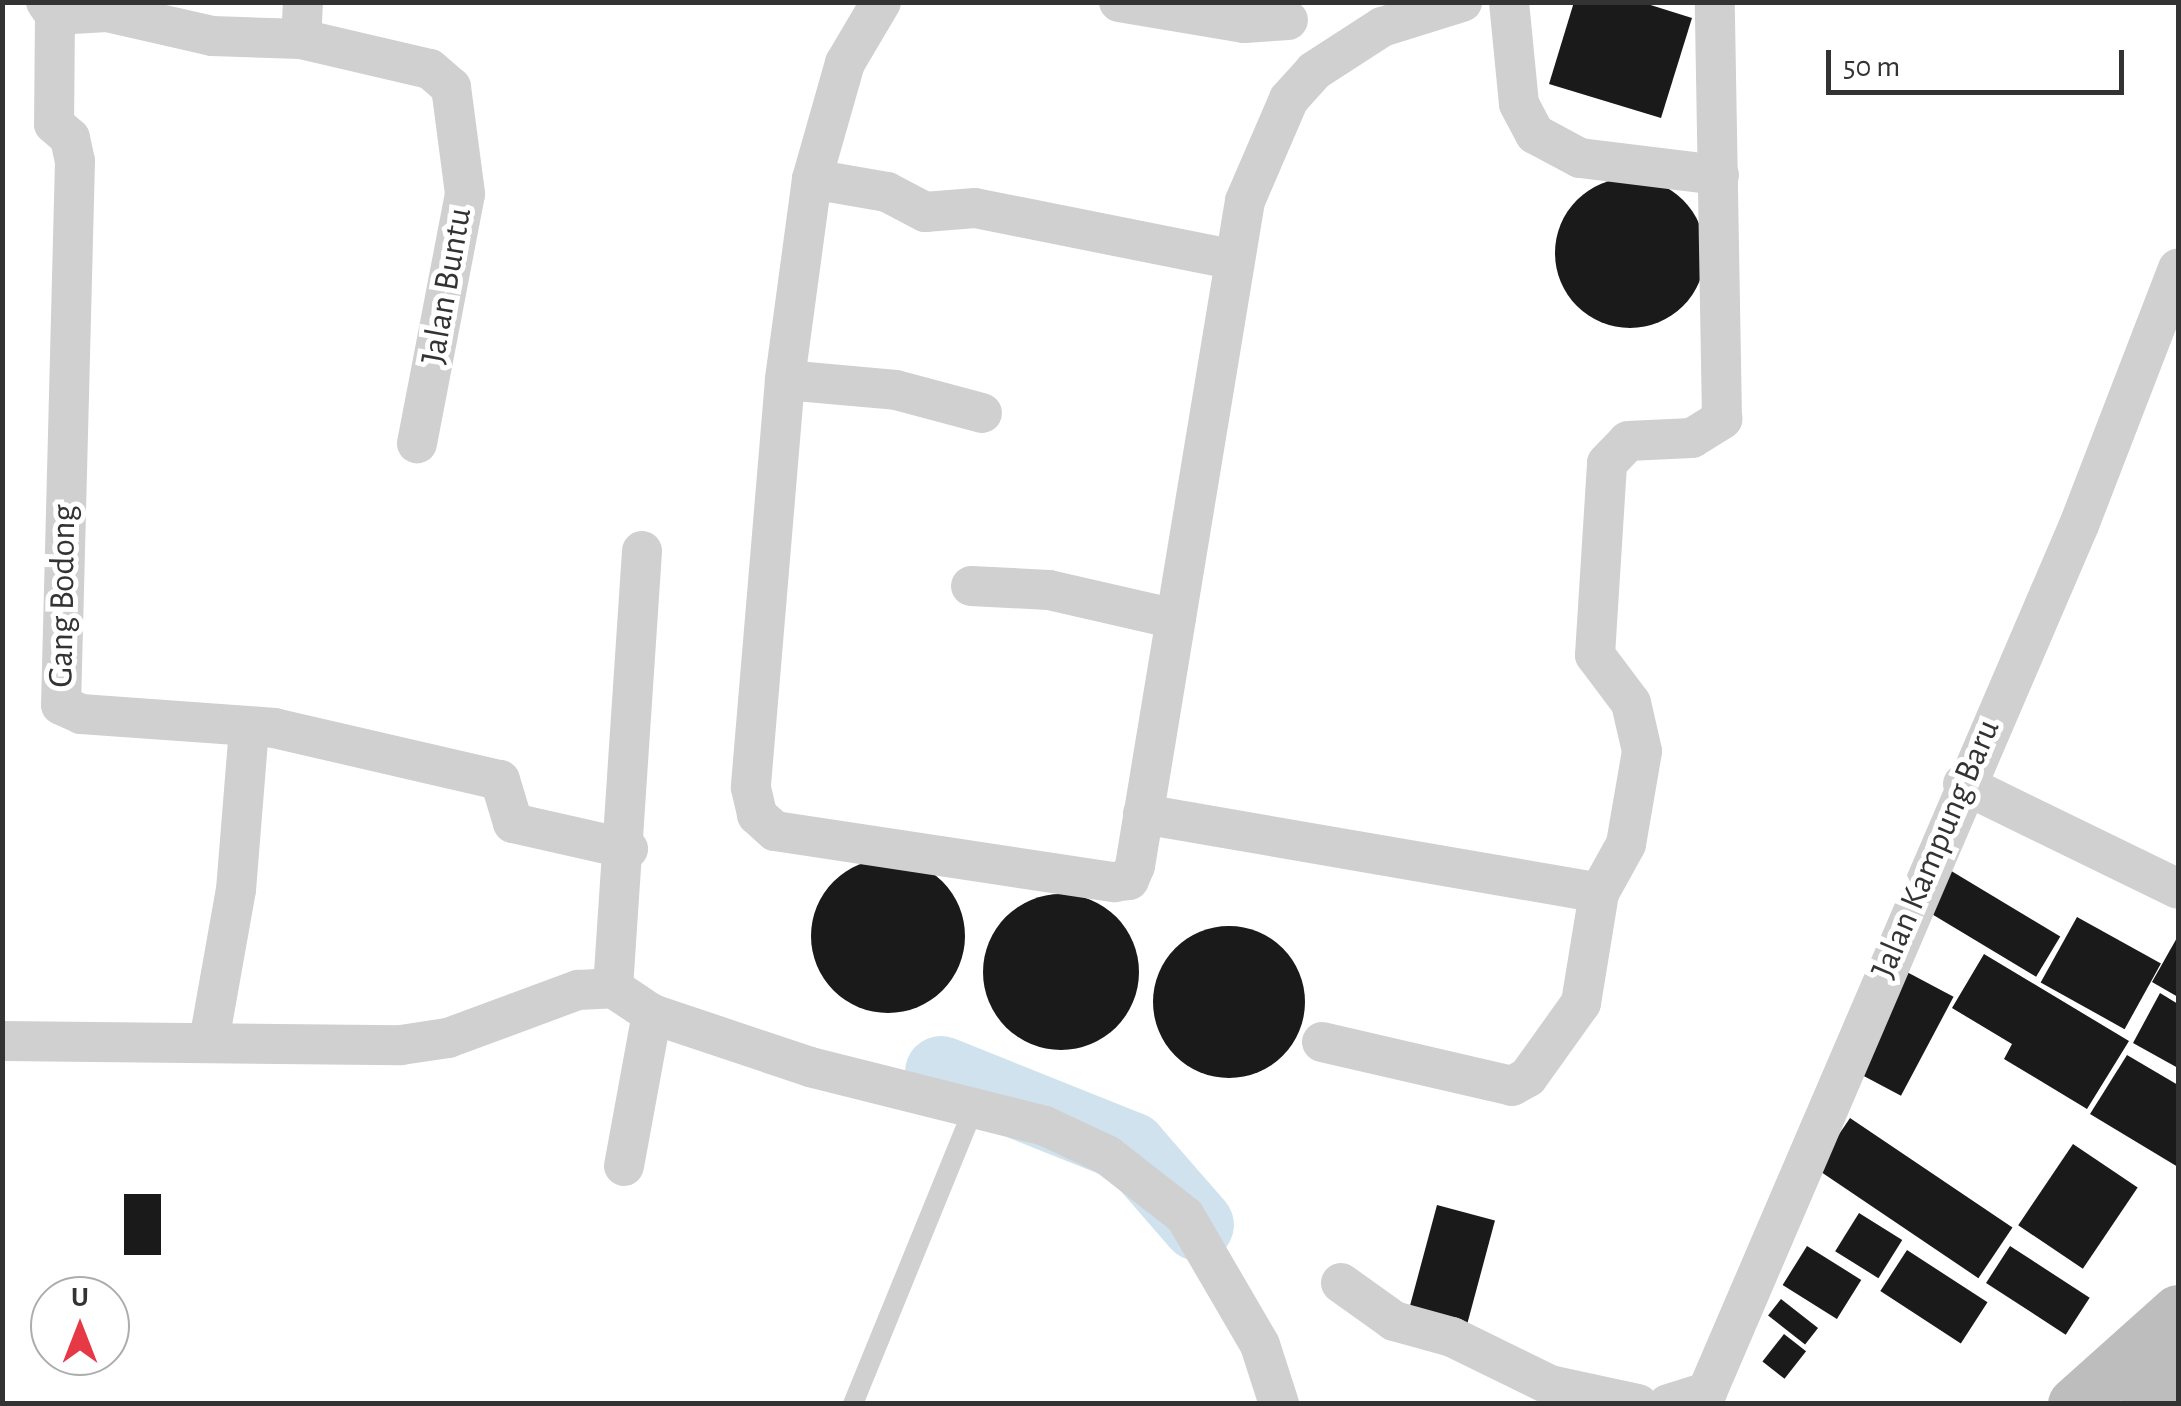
<!DOCTYPE html>
<style>
body{margin:0}
#map{position:relative;width:2181px;height:1406px;overflow:hidden;background:#fff;font-family:"Alegreya Sans",sans-serif}
div>[style]{position:absolute}
.river>*{height:72px;margin:-36px;padding:0 36px;transform-origin:36px;border-radius:36px;background:#cfe2ee}
.building>*{inset:0;background:#1a1a1a;transform-origin:0 0}
.round{border-radius:50%}
.lane>*{height:20px;margin:-10px;padding:0 10px;transform-origin:10px;border-radius:10px;background:#d0d0d0}
.street>*{height:40px;margin:-20px;padding:0 20px;transform-origin:20px;border-radius:20px;background:#d0d0d0}
.secondary>*{height:55px;margin:-27.5px;padding:0 27.5px;transform-origin:27.5px;border-radius:27.5px;background:#bdbdbd}
span{translate:-50% -50%;white-space:nowrap;text-align:center;line-height:1.15;-webkit-text-stroke:10px #fff;paint-order:stroke}
.street-label{font-size:35px;color:#333}
.frame{position:absolute;inset:0;border:5px solid #333;pointer-events:none}
.north{position:absolute;left:30px;top:1276px;width:100px;height:100px;box-sizing:border-box;background:#fff;border:2px solid #adadad;border-radius:50%;rotate:0deg;font-size:28px;font-weight:700;line-height:40px;text-align:center;color:#333}
.north::after{content:'';display:block;margin:auto;width:35px;height:45px;background:#e63946;clip-path:polygon(50% 0,100% 100%,50% 72%,0 100%)}
.scale{position:absolute;left:1826px;top:50px;width:298px;height:45px;box-sizing:border-box;border:5px solid #333;border-top:0;padding-left:12px;font-size:30px;line-height:35px;white-space:nowrap;color:#333;-webkit-text-stroke:8px #fff;paint-order:stroke}
</style>
<div id="map">
<div class="river">
<div style="left:941px;top:1072px;width:205px;rotate:21.8deg"></div>
<div style="left:1131px;top:1148px;width:102px;rotate:49deg"></div>
</div>
<div class="building">
<div style="clip-path:polygon(1574px 2px,1641px 2px,1692px 18px,1661px 118px,1549px 84px)"></div>
<div class="round" style="left:1555px;top:178px;width:150px;height:150px"></div>
<div class="round" style="left:811px;top:859px;width:154px;height:154px"></div>
<div style="left:1948px;top:869px;width:131px;height:47px;rotate:31deg"></div>
<div class="round" style="left:983px;top:894px;width:156px;height:156px"></div>
<div style="left:2077px;top:917px;width:96px;height:75px;rotate:29deg"></div>
<div class="round" style="left:1153px;top:926px;width:152px;height:152px"></div>
<div style="clip-path:polygon(2178px 936px,2178px 997px,2152px 982px)"></div>
<div style="clip-path:polygon(1984px 954px,2129px 1041px,2087px 1109px,2004px 1059px,2012px 1044px,1952px 1008px)"></div>
<div style="left:1905px;top:971px;width:55px;height:112px;rotate:28deg"></div>
<div style="clip-path:polygon(2160px 993px,2178px 1004px,2178px 1068px,2133px 1043px)"></div>
<div style="clip-path:polygon(2127px 1055px,2178px 1085px,2178px 1167px,2090px 1114px)"></div>
<div style="left:1850px;top:1118px;width:196px;height:61px;rotate:34deg"></div>
<div style="left:2073px;top:1144px;width:78px;height:98px;rotate:34deg"></div>
<div style="left:124px;top:1194px;width:37px;height:61px"></div>
<div style="left:1437px;top:1205px;width:60px;height:115px;rotate:15deg"></div>
<div style="left:1859px;top:1213px;width:51px;height:45px;rotate:32deg"></div>
<div style="left:1807px;top:1246px;width:64px;height:46px;rotate:32deg"></div>
<div style="left:2010px;top:1246px;width:95px;height:44px;rotate:33deg"></div>
<div style="left:1907px;top:1250px;width:96px;height:49px;rotate:33deg"></div>
<div style="left:1781px;top:1299px;width:47px;height:21px;rotate:38deg"></div>
<div style="left:1784px;top:1334px;width:28px;height:35px;rotate:38deg"></div>
</div>
<div class="lane">
<div style="left:853px;top:1404px;width:315px;rotate:-67.8deg"></div>
</div>
<div class="street">
<div style="left:46px;top:2px;width:16px;rotate:55deg"></div>
<div style="left:55px;top:15px;width:109px;rotate:90.5deg"></div>
<div style="left:54px;top:124px;width:21px;rotate:41deg"></div>
<div style="left:70px;top:138px;width:24px;rotate:78deg"></div>
<div style="left:75px;top:161px;width:544px;rotate:91.47deg"></div>
<div style="left:61px;top:705px;width:22px;rotate:24deg"></div>
<div style="left:81px;top:714px;width:194px;rotate:4.1deg"></div>
<div style="left:274px;top:728px;width:232px;rotate:13deg"></div>
<div style="left:500px;top:780px;width:45px;rotate:73.2deg"></div>
<div style="left:513px;top:823px;width:118px;rotate:12.7deg"></div>
<div style="left:303px;top:2px;width:37px;rotate:93deg"></div>
<div style="left:301px;top:39px;width:132px;rotate:13.1deg"></div>
<div style="left:430px;top:69px;width:28px;rotate:41deg"></div>
<div style="left:451px;top:87px;width:108px;rotate:82.5deg"></div>
<div style="left:465px;top:194px;width:254px;rotate:100.9deg"></div>
<div style="left:881px;top:2px;width:71px;rotate:120.5deg"></div>
<div style="left:845px;top:63px;width:121px;rotate:105.9deg"></div>
<div style="left:812px;top:179px;width:203px;rotate:97.7deg"></div>
<div style="left:785px;top:380px;width:409px;rotate:94.8deg"></div>
<div style="left:751px;top:788px;width:28px;rotate:77deg"></div>
<div style="left:757px;top:815px;width:24px;rotate:42deg"></div>
<div style="left:775px;top:831px;width:343px;rotate:8.6deg"></div>
<div style="left:1114px;top:882px;width:15px;rotate:-8deg"></div>
<div style="left:1129px;top:880px;width:15px;rotate:-67deg"></div>
<div style="left:1135px;top:866px;width:674px;rotate:-80.61deg"></div>
<div style="left:1245px;top:201px;width:111px;rotate:-66.7deg"></div>
<div style="left:1289px;top:99px;width:38px;rotate:-48deg"></div>
<div style="left:1314px;top:71px;width:81px;rotate:-32.9deg"></div>
<div style="left:1382px;top:27px;width:84px;rotate:-17.4deg"></div>
<div style="left:1119px;top:2px;width:127px;rotate:9.5deg"></div>
<div style="left:1244px;top:23px;width:44px;rotate:-3.9deg"></div>
<div style="left:1509px;top:2px;width:102px;rotate:84.4deg"></div>
<div style="left:1519px;top:104px;width:34px;rotate:62deg"></div>
<div style="left:1535px;top:134px;width:51px;rotate:28.1deg"></div>
<div style="left:1580px;top:158px;width:140px;rotate:7deg"></div>
<div style="left:55px;top:15px;width:52px;rotate:-3.3deg"></div>
<div style="left:107px;top:12px;width:108px;rotate:12.9deg"></div>
<div style="left:212px;top:36px;width:89px;rotate:1.9deg"></div>
<div style="left:812px;top:179px;width:76px;rotate:9.8deg"></div>
<div style="left:887px;top:192px;width:43px;rotate:27.8deg"></div>
<div style="left:925px;top:212px;width:50px;rotate:-4.6deg"></div>
<div style="left:975px;top:208px;width:260px;rotate:11.3deg"></div>
<div style="left:785px;top:380px;width:111px;rotate:5.1deg"></div>
<div style="left:896px;top:390px;width:89px;rotate:15deg"></div>
<div style="left:971px;top:586px;width:78px;rotate:2.9deg"></div>
<div style="left:1049px;top:590px;width:130px;rotate:12.9deg"></div>
<div style="left:1963px;top:784px;width:239px;rotate:26deg"></div>
<div style="left:1143px;top:814px;width:463px;rotate:9.8deg"></div>
<div style="left:613px;top:988px;width:438px;rotate:-86.2deg"></div>
<div style="left:2px;top:1041px;width:399px;rotate:0.6deg"></div>
<div style="left:401px;top:1045px;width:48px;rotate:-8.5deg"></div>
<div style="left:448px;top:1038px;width:139px;rotate:-20.3deg"></div>
<div style="left:578px;top:990px;width:35px;rotate:-3deg"></div>
<div style="left:613px;top:988px;width:47px;rotate:33.7deg"></div>
<div style="left:652px;top:1014px;width:167px;rotate:18.5deg"></div>
<div style="left:810px;top:1067px;width:242px;rotate:14.1deg"></div>
<div style="left:1045px;top:1126px;width:68px;rotate:25.1deg"></div>
<div style="left:1107px;top:1155px;width:99px;rotate:38deg"></div>
<div style="left:1185px;top:1216px;width:149px;rotate:59.8deg"></div>
<div style="left:1260px;top:1345px;width:62px;rotate:72.1deg"></div>
<div style="left:209px;top:1041px;width:153px;rotate:-79.9deg"></div>
<div style="left:236px;top:890px;width:162px;rotate:-85.4deg"></div>
<div style="left:1322px;top:1042px;width:195px;rotate:13deg"></div>
<div style="left:1512px;top:1086px;width:18px;rotate:-29deg"></div>
<div style="left:1528px;top:1077px;width:91px;rotate:-54.4deg"></div>
<div style="left:1581px;top:1003px;width:111px;rotate:-80.7deg"></div>
<div style="left:1599px;top:893px;width:56px;rotate:-61.1deg"></div>
<div style="left:1626px;top:844px;width:94px;rotate:-80.2deg"></div>
<div style="left:1642px;top:751px;width:49px;rotate:-102.9deg"></div>
<div style="left:1631px;top:703px;width:60px;rotate:-126.9deg"></div>
<div style="left:1595px;top:655px;width:192px;rotate:-86.4deg"></div>
<div style="left:1607px;top:463px;width:30px;rotate:-46deg"></div>
<div style="left:1628px;top:441px;width:64px;rotate:-2.7deg"></div>
<div style="left:1692px;top:438px;width:36px;rotate:-32deg"></div>
<div style="left:1722px;top:419px;width:417px;rotate:-91deg"></div>
<div style="left:624px;top:1166px;width:155px;rotate:-79.6deg"></div>
<div style="left:1341px;top:1283px;width:65px;rotate:35.6deg"></div>
<div style="left:1394px;top:1321px;width:60px;rotate:15.4deg"></div>
<div style="left:1452px;top:1337px;width:109px;rotate:26.1deg"></div>
<div style="left:1550px;top:1385px;width:90px;rotate:12.2deg"></div>
<div style="left:1668px;top:1404px;width:41px;rotate:-17.1deg"></div>
<div style="left:1707px;top:1392px;width:943px;rotate:-66.78deg"></div>
<div style="left:2079px;top:525px;width:275px;rotate:-68.9deg"></div>
</div>
<div class="secondary">
<div style="left:2075px;top:1404px;width:138px;rotate:-41.8deg"></div>
<div style="left:2148px;top:1404px;width:40px;rotate:-41deg"></div>
</div>
<div class="street-label">
<span style="left:447px;top:286px;rotate:-80deg">Jalan Buntu</span>
<span style="left:63px;top:596px;rotate:-89deg">Gang Bodong</span>
<span style="left:1936px;top:849px;rotate:-67deg">Jalan Kampung Baru</span>
</div>
<div class="frame"></div>
<div class="north">U</div>
<div class="scale">50 m</div>
</div>
